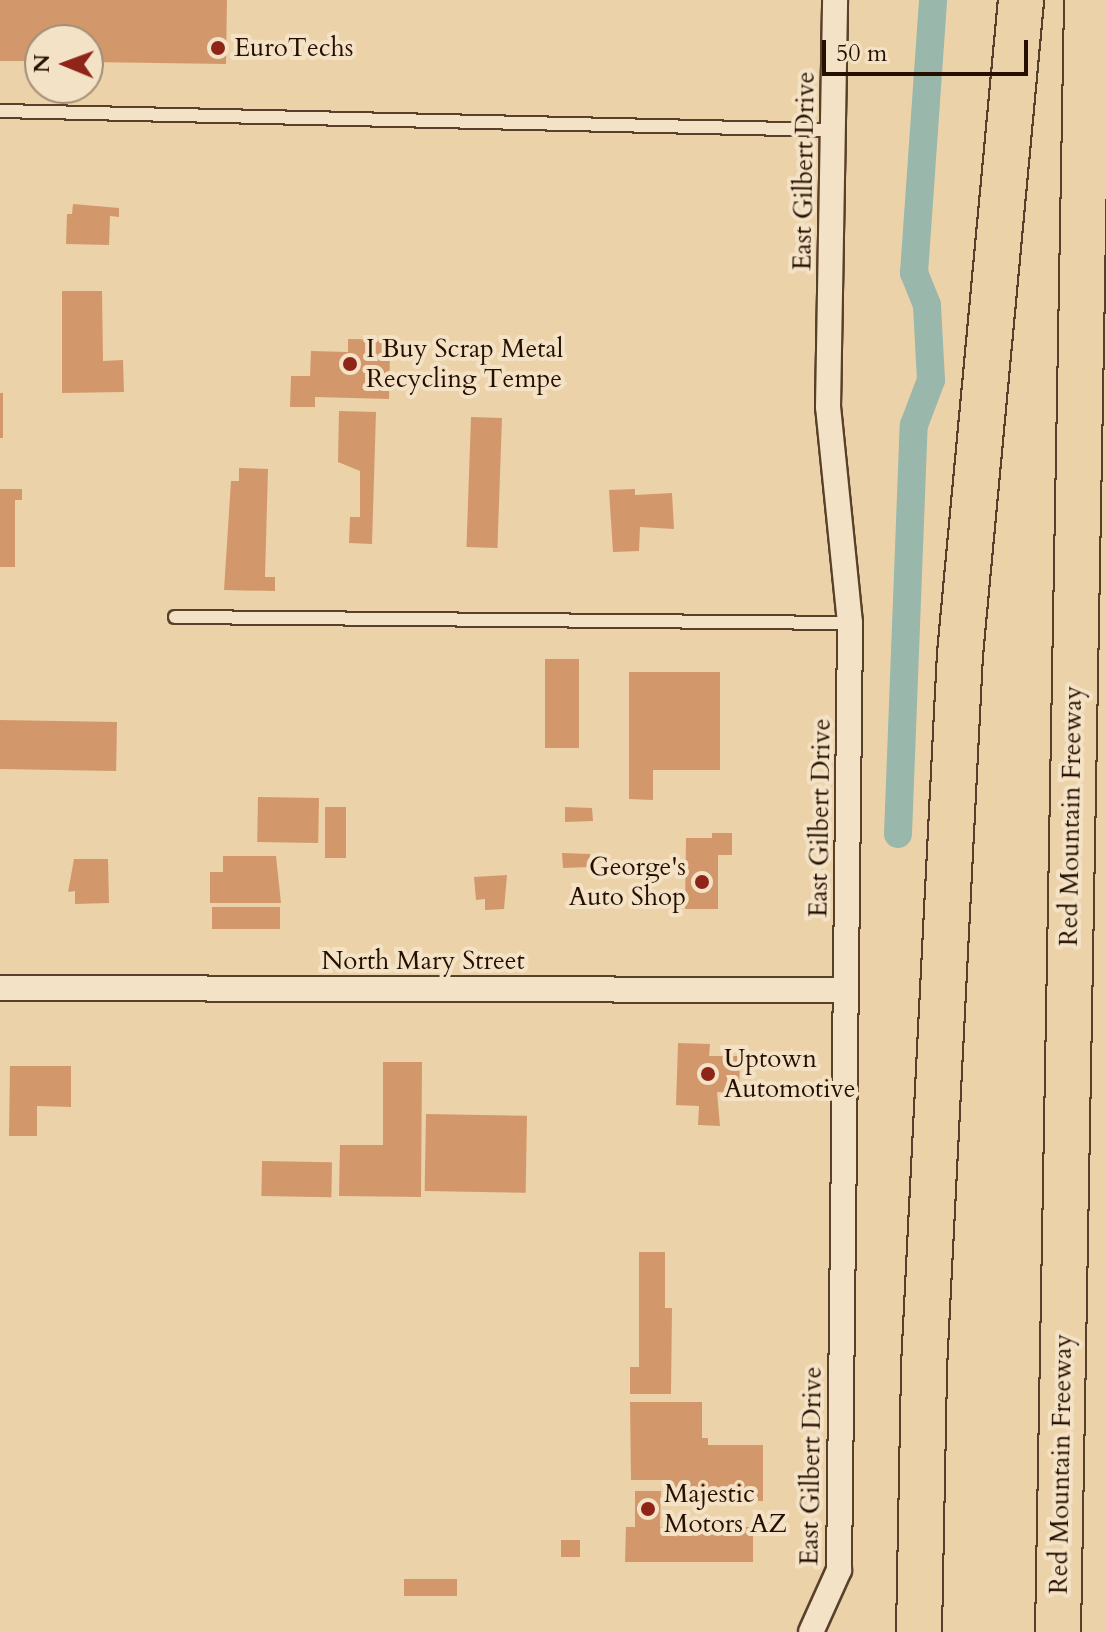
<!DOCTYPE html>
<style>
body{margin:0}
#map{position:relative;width:1106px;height:1632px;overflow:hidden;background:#ecd2a8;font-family:Cardo,serif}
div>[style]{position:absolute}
.canal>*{height:28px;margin:-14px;padding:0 14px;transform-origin:14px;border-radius:14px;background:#99b7ab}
.building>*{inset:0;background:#d2986b;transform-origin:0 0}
.roads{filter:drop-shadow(2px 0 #58402a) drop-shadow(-2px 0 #58402a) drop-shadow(0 2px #58402a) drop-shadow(0 -2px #58402a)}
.service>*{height:12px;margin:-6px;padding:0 6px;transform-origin:6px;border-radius:6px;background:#f3e2c6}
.minor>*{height:24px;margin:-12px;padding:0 12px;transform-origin:12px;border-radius:12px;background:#f3e2c6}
.motorway>*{height:44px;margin:-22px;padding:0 22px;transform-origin:22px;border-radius:22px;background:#ecd2a8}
.dots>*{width:22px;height:22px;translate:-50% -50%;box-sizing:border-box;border:4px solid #f3e2c6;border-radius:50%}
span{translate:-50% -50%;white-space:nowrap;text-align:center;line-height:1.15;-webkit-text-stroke:8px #f3e2c6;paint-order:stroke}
.poi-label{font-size:26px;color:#270f00}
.left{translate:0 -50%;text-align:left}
.right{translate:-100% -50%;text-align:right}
.street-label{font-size:26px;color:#270f00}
.north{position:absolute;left:24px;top:24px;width:80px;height:80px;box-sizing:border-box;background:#f3e2c6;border:2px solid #a18e77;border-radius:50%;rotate:271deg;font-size:22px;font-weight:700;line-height:32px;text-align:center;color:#270f00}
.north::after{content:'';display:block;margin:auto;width:28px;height:36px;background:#8f2418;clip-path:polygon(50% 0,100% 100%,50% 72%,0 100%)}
.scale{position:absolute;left:822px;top:40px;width:206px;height:36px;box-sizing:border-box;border:4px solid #270f00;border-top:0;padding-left:10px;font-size:24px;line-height:28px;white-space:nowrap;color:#270f00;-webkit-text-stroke:6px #f3e2c6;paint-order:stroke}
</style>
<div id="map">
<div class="canal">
<div style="left:898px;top:834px;width:409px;rotate:-87.8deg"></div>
<div style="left:914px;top:425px;width:48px;rotate:-69.3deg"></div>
<div style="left:931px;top:380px;width:75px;rotate:-93.1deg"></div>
<div style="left:927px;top:305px;width:35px;rotate:-112deg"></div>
<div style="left:914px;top:273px;width:274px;rotate:-86deg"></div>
</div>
<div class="building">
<div style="clip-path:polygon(0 0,227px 0,226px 64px,88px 62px,88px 40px,40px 40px,40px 61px,0 61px)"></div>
<div style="clip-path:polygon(73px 204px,119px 208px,119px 217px,110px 216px,109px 245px,66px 244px,67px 214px,72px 214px)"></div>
<div style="clip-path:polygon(62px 291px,102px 291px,103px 361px,123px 360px,124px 392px,62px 393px)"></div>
<div style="clip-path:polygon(348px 339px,401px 340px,401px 353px,390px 353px,389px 399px,315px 397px,315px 407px,290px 407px,291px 376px,310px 376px,311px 351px,348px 352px)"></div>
<div style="left:0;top:393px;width:3px;height:45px"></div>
<div style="clip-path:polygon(339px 411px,376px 412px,372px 544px,349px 543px,350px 517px,360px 517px,360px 471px,338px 462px)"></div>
<div style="left:471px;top:417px;width:31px;height:130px;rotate:2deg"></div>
<div style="clip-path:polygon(239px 468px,268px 469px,265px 577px,275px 577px,275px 591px,224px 590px,231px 481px,239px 481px)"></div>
<div style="clip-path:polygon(0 489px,22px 489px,22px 500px,15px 500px,15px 567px,0 567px)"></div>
<div style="clip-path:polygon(635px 489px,635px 495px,672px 493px,674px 529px,640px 527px,639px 551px,613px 552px,609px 490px)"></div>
<div style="left:545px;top:659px;width:34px;height:89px"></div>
<div style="clip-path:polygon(629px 672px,720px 672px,720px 770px,653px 770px,653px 800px,629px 799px)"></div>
<div style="left:0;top:720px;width:117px;height:49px;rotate:1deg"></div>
<div style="left:258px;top:797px;width:61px;height:45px;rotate:1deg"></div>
<div style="left:325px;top:807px;width:21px;height:51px"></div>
<div style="clip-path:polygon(565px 807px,592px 808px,593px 821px,565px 822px)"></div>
<div style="clip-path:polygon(712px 833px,732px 833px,732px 855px,718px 855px,718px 909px,685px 909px,686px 838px,712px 838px)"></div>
<div style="clip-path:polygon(562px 853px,590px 854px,590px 867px,563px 868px)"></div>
<div style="clip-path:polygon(223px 856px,276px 856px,281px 903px,210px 903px,210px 872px,223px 872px)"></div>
<div style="clip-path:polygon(74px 859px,108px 859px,109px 903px,75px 904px,75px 891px,68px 892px)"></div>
<div style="clip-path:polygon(507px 875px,504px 909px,485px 910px,485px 899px,476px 900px,474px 877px)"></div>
<div style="left:212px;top:907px;width:68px;height:22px"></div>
<div style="clip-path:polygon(678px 1043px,710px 1044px,709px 1056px,740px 1056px,739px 1093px,717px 1092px,720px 1126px,698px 1125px,699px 1106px,676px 1105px)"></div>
<div style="clip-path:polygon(383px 1062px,422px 1062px,421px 1197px,339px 1196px,340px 1145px,383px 1145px)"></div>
<div style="clip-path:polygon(10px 1066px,71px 1066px,71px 1107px,37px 1106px,37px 1136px,9px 1136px)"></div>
<div style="left:426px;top:1114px;width:101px;height:77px;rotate:1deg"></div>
<div style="left:262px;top:1161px;width:70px;height:35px;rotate:1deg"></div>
<div style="clip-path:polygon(639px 1252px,665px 1252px,665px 1308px,672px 1308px,671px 1394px,630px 1394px,630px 1367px,639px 1367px)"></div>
<div style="clip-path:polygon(630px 1402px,702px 1402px,702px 1438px,708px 1438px,708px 1445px,763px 1445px,763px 1501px,664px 1501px,664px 1480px,631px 1480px)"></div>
<div style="clip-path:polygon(635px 1491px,661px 1491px,660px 1527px,753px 1527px,753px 1562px,625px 1562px,626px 1527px,635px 1527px)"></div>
<div style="left:580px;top:1540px;width:17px;height:19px;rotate:90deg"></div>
<div style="left:457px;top:1579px;width:17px;height:53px;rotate:90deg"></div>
</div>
<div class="roads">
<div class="service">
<div style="left:0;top:111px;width:833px;rotate:1.31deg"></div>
<div style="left:175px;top:617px;width:675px;rotate:0.51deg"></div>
</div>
<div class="minor">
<div style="left:0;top:988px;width:846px;rotate:0.14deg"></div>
<div style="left:811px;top:1632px;width:68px;rotate:-65.7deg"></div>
<div style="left:839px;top:1570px;width:947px;rotate:-89.33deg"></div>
<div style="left:850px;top:623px;width:217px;rotate:-95.8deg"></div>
<div style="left:828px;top:407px;width:407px;rotate:-89deg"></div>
</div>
<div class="motorway">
<div style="left:919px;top:1632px;width:265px;rotate:-88.9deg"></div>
<div style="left:924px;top:1367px;width:714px;rotate:-87.11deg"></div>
<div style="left:960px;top:654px;width:657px;rotate:-84.67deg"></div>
<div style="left:1058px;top:1632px;width:1632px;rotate:-88.98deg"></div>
</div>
</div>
<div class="dots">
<div style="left:218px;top:48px;background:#8f2418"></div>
<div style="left:350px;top:364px;background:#8f2418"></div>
<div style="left:702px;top:882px;background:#8f2418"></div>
<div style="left:708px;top:1074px;background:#8f2418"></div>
<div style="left:648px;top:1509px;background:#8f2418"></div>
</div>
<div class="poi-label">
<span class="left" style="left:234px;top:48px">EuroTechs</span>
<span class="left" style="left:366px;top:364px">I Buy Scrap Metal<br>Recycling Tempe</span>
<span class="right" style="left:686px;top:882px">George's<br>Auto Shop</span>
<span class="left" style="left:724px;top:1074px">Uptown<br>Automotive</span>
<span class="left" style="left:664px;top:1509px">Majestic<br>Motors AZ</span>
</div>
<div class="street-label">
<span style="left:804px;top:171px;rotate:-89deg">East Gilbert Drive</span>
<span style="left:1071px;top:816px;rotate:-89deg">Red Mountain Freeway</span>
<span style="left:820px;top:818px;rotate:-89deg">East Gilbert Drive</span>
<span style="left:423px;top:961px">North Mary Street</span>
<span style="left:1061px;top:1464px;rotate:-89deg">Red Mountain Freeway</span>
<span style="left:811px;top:1466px;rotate:-89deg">East Gilbert Drive</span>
</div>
<div class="north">N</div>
<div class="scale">50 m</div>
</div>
